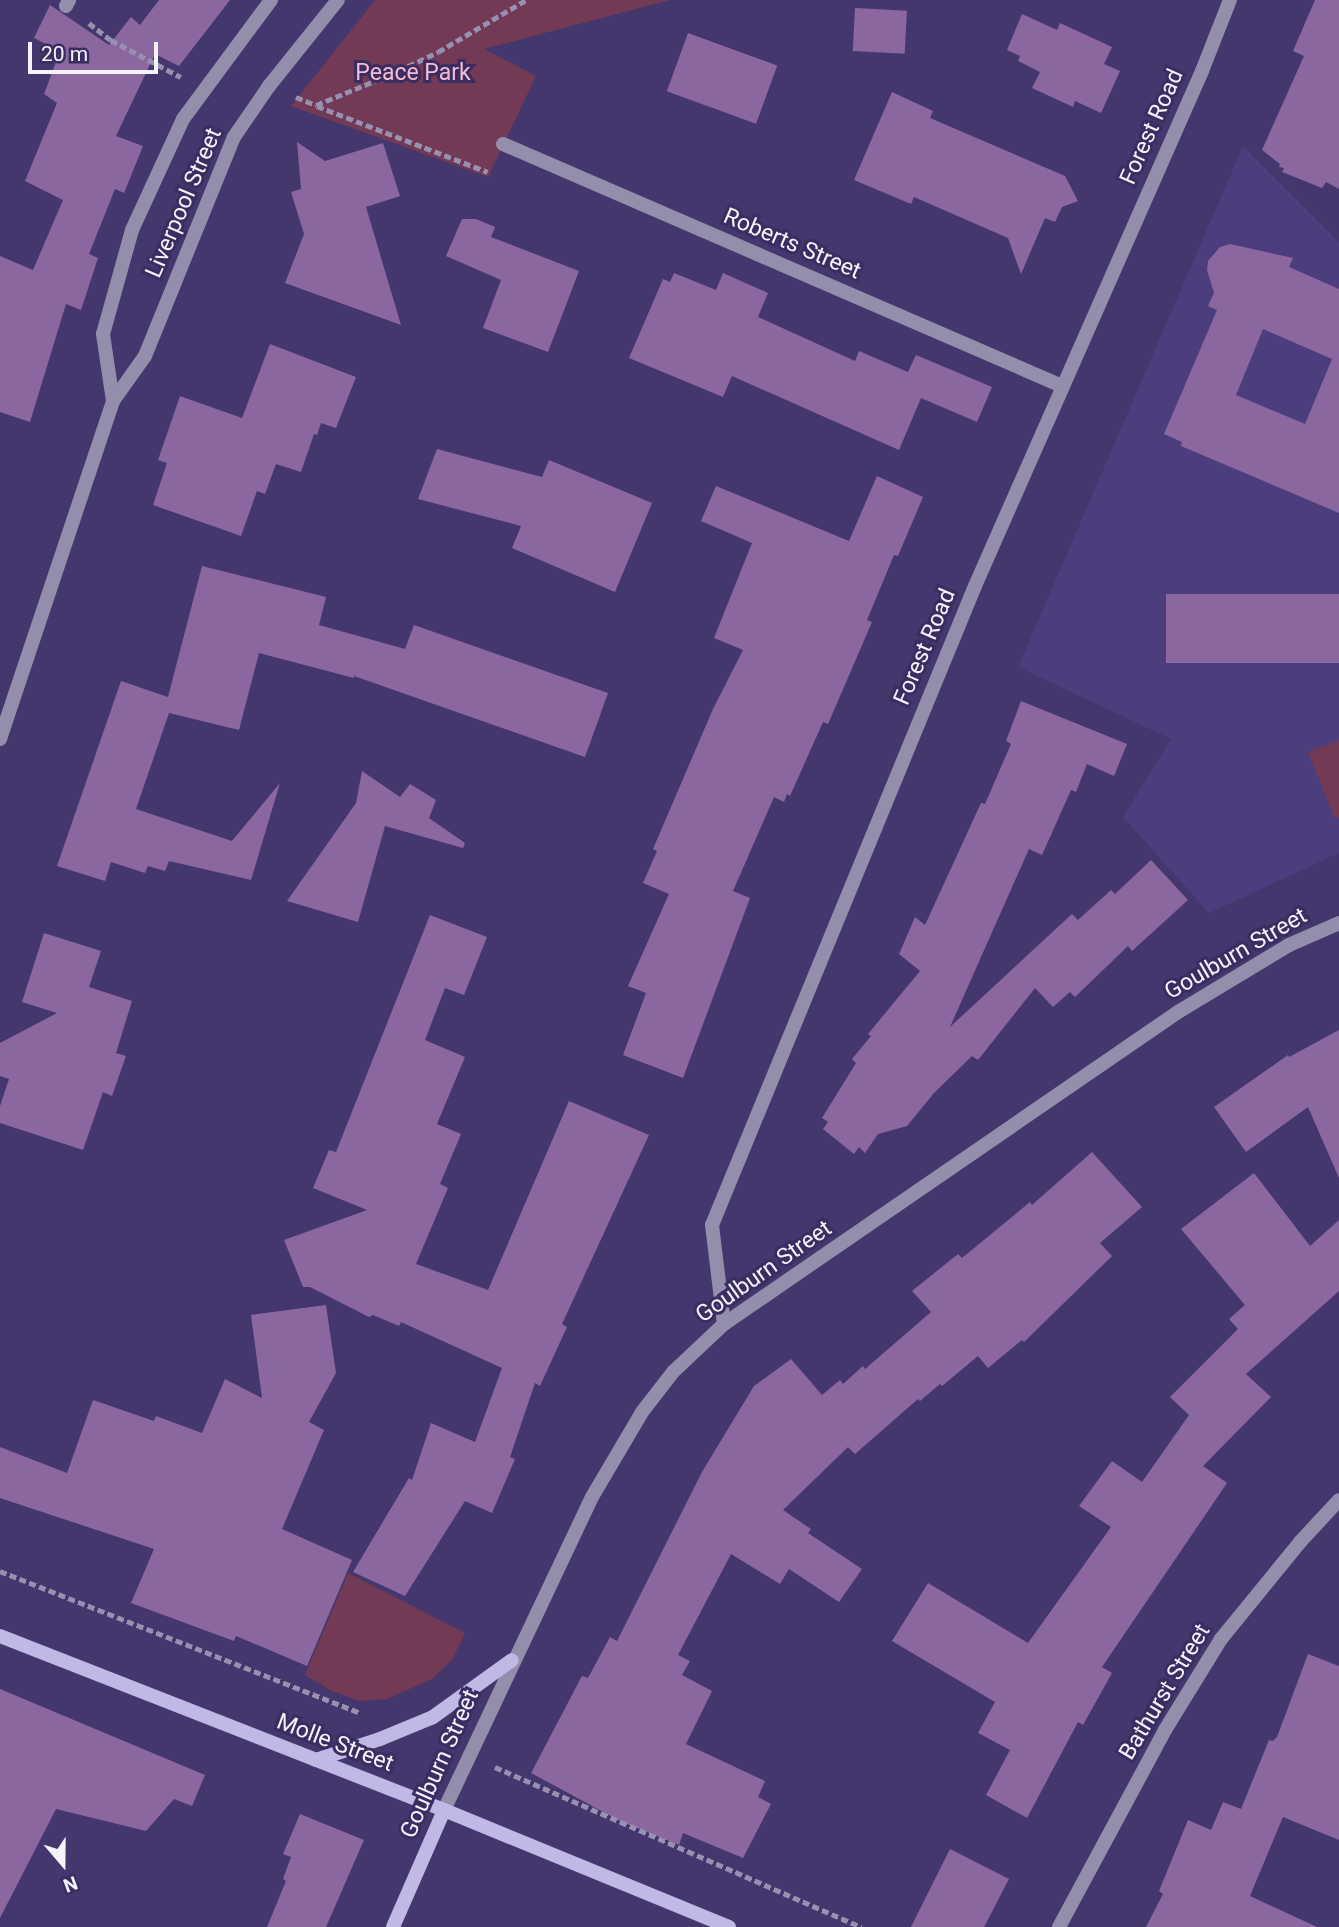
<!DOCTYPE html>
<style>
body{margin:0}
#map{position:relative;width:1339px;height:1927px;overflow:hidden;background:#44376e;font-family:Roboto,sans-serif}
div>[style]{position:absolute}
.built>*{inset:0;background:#4c3d7c}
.green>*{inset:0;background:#723a54}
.building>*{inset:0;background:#8b67a0;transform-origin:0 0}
.path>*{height:4.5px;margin-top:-2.25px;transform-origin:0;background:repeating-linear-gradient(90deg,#9790b0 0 7px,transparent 0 10.5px)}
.lane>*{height:14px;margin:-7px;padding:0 7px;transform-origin:7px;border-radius:7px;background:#938eab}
.street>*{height:14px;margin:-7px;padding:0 7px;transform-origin:7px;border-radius:7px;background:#938eab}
.secondary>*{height:14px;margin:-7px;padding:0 7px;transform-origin:7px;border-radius:7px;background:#c0b9e6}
span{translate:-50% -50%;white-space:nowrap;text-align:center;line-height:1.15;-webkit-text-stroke:6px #3a2d62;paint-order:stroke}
.park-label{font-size:23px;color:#f7bbd3}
.street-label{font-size:23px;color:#f4f3fa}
.north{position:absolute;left:28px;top:1829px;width:70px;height:70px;-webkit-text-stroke:5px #3a2d62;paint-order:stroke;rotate:160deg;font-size:19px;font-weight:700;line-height:28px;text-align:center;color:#f4f3fa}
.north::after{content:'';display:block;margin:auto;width:24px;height:32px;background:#f4f3fa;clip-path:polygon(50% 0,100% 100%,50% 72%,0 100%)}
.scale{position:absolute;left:28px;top:42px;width:130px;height:32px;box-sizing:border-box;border:4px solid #f4f3fa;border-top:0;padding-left:9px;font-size:21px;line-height:24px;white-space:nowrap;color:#f4f3fa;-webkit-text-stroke:5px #3a2d62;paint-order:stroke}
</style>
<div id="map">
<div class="built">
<div style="clip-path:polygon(1243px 146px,1339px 242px,1339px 853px,1209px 913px,1123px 817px,1171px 739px,1018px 667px)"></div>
</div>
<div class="green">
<div style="clip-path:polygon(375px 0,670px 0,484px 49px,536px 76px,488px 177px,291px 106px)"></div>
<div style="clip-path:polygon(1339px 740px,1339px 818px,1335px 819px,1308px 752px)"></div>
<div style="clip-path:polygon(348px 1573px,465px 1633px,452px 1660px,432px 1679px,387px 1699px,360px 1701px,332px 1691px,305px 1675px)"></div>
</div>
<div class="building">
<div style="clip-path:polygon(159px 0,230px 0,179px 66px,155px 54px,116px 136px,143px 146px,124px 193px,115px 189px,89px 254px,98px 258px,81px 310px,66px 304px,30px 422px,0 412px,0 256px,33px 270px,63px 200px,25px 181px,57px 103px,44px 94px,60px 51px,34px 38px,50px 5px,109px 45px,131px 17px,140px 25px)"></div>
<div style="clip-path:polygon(1315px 0,1339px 0,1339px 189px,1326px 182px,1322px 188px,1282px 172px,1284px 168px,1279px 167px,1280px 164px,1262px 150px,1304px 56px,1293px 51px)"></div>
<div style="left:855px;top:8px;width:52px;height:43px;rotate:3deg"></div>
<div style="clip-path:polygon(1022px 14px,1057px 30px,1060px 23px,1112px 47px,1104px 64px,1120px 71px,1101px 113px,1075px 101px,1073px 107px,1032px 88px,1040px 72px,1018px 61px,1020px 56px,1007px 50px)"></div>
<div style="left:688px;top:33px;width:95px;height:62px;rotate:20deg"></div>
<div style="clip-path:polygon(892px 92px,933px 111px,930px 118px,1065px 176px,1078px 201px,1062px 207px,1055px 222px,1045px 218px,1021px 274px,1008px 238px,914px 197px,911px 204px,854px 180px)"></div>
<div style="clip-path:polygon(297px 142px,325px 161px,383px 143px,400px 196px,366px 207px,401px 325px,285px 283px,304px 234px,291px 192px,301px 189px)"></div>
<div style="clip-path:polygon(462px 219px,476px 219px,495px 227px,491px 237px,579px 271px,548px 352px,483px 328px,501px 280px,446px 256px)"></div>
<div style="clip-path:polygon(evenodd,1230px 244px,1293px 258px,1289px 267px,1339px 289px,1339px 513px,1181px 446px,1182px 442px,1164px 434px,1217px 310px,1208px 306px,1214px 293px,1207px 270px,1208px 261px,1220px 247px,1230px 244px,1263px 329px,1332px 359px,1305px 424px,1236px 395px,1263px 329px)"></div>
<div style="clip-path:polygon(674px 273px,716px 290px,723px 273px,768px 293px,758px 317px,855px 361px,859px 351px,908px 372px,916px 355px,992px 387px,977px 422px,921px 398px,899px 450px,732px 376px,723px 397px,629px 358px,663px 279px,670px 282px)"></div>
<div style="clip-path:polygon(270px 344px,356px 377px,336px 428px,321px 423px,317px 435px,314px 434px,301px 472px,276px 464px,265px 494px,257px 491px,241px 536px,153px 505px,167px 463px,158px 460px,180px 396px,242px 418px)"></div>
<div style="clip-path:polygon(437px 449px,542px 477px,549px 460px,652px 503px,615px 592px,512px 548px,521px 526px,418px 499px)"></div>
<div style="clip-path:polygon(877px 476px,923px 497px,898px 556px,894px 555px,867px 620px,872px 622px,828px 724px,823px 722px,790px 796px,787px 794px,784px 802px,774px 797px,733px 891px,750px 898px,683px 1078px,623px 1055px,646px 993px,628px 986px,669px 894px,643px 883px,657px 851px,653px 849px,713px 709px,743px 650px,714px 638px,752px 543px,701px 521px,716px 486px,849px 541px)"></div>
<div style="clip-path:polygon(202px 566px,326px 597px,319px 625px,405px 649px,414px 625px,608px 693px,585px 757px,354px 676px,354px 678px,259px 653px,239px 730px,169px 713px,136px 809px,232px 841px,280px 783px,251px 880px,169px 861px,165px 871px,148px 866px,145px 873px,111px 862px,105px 881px,57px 866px,121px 681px,168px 697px)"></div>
<div style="left:1339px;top:594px;width:69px;height:173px;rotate:90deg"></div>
<div style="clip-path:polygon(1021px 701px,1127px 744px,1114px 776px,1087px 764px,1076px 792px,1071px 790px,1042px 855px,1029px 849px,950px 1027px,1072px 914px,1078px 920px,1111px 890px,1115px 894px,1151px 860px,1188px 900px,1132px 951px,1128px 946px,1075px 997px,1070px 992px,1053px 1007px,1035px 988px,978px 1060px,972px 1056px,934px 1093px,907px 1126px,878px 1134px,865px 1153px,859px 1147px,854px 1154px,823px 1129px,828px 1122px,822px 1118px,856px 1063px,852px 1059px,871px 1036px,868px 1034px,920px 971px,899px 954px,915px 917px,925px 925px,981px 803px,985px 804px,1011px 744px,1006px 741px)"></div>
<div style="clip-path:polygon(362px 771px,400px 797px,410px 784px,436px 800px,429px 818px,465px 843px,463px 848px,385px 826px,358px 922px,287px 901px,356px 803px)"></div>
<div style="clip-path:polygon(430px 915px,487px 937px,464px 995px,445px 988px,425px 1040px,465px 1057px,437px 1124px,461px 1134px,440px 1184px,448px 1188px,416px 1264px,488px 1290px,569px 1101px,649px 1135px,562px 1324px,567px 1327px,540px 1386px,535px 1383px,510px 1457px,515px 1459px,492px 1513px,465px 1501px,405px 1596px,353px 1572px,409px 1478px,412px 1480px,431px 1423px,475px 1442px,502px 1368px,401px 1322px,399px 1326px,373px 1315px,369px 1317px,310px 1287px,303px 1287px,284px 1240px,367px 1210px,313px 1188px,329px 1150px,336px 1152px)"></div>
<div style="clip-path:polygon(44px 933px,101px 951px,89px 987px,132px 1001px,116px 1053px,126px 1056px,112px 1096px,103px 1092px,83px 1150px,0 1123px,0 1106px,9px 1079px,0 1076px,0 1043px,57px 1013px,22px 1002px)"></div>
<div style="clip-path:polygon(1339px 1030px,1339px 1178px,1308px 1107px,1246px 1152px,1214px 1107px,1288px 1055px,1289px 1057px)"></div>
<div style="clip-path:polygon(1092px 1152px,1142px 1207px,1100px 1243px,1112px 1256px,1024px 1342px,1022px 1340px,988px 1368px,978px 1356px,942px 1386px,940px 1384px,920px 1401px,918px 1399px,855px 1454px,848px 1447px,783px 1510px,811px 1529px,808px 1533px,862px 1569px,839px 1602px,789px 1569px,780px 1584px,731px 1554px,678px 1655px,690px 1661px,682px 1675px,712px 1691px,686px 1744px,765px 1781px,758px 1797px,771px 1804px,743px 1858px,683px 1833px,679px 1845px,620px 1821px,531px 1773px,582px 1676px,588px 1678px,610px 1637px,617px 1641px,702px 1472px,754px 1386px,791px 1359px,822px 1395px,840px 1380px,843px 1384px,863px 1366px,865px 1369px,931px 1312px,912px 1291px,958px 1254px,962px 1258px,1030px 1202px,1032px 1205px)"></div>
<div style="clip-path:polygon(1254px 1173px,1310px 1246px,1339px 1220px,1339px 1291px,1246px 1374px,1271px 1397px,1203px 1466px,1227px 1483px,1102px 1667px,1112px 1673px,1083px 1725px,1078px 1722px,1027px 1818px,986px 1795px,1010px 1750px,978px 1733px,995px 1702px,892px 1641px,928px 1583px,1028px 1643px,1111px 1527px,1079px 1506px,1112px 1461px,1142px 1482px,1189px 1415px,1170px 1397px,1238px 1329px,1229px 1319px,1245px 1305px,1181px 1229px)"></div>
<div style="clip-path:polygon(326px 1305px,336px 1373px,309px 1422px,324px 1430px,282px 1529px,352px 1560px,307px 1666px,236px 1636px,234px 1641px,131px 1603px,154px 1549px,0 1498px,0 1447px,67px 1473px,93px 1400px,154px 1421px,156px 1416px,202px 1433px,225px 1379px,262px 1398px,251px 1315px)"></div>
<div style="clip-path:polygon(1308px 1654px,1339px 1666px,1339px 1840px,1283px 1817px,1250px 1896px,1317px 1927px,1146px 1927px,1163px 1894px,1159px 1891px,1188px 1820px,1211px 1830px,1223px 1802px,1241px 1809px,1269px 1740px,1273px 1741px,1277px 1737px)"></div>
<div style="clip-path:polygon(0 1689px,205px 1775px,192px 1806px,174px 1799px,146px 1831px,56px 1809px,0 1918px)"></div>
<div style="clip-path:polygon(300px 1814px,364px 1840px,326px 1927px,267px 1927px,286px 1881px,283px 1879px,291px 1857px,283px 1854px)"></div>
<div style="clip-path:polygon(950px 1849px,1009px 1879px,984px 1927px,911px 1927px)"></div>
</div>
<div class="path">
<div style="left:89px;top:23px;width:28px;rotate:38deg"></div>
<div style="left:111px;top:40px;width:79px;rotate:27.9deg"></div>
<div style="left:296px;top:97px;width:22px;rotate:22deg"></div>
<div style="left:316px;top:105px;width:79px;rotate:-22.3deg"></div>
<div style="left:389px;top:75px;width:54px;rotate:-25.1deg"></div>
<div style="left:438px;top:52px;width:102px;rotate:-30.6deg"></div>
<div style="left:317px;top:106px;width:183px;rotate:21.1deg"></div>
<div style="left:0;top:1571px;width:388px;rotate:21.5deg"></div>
<div style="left:495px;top:1767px;width:400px;rotate:23.6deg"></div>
</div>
<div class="lane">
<div style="left:66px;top:6px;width:7px;rotate:-63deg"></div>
<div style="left:113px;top:401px;width:68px;rotate:-98.5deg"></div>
<div style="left:103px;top:334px;width:108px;rotate:-74.4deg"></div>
<div style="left:132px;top:230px;width:122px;rotate:-65.3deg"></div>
<div style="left:183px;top:119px;width:148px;rotate:-53.5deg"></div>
</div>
<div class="street">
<div style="left:503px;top:144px;width:609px;rotate:23.41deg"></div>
<div style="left:0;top:739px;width:356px;rotate:-71.5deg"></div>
<div style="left:113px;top:401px;width:55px;rotate:-54.6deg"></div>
<div style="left:145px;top:356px;width:236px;rotate:-67.9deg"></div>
<div style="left:234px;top:137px;width:62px;rotate:-55.5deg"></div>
<div style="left:269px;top:86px;width:110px;rotate:-51.3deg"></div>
<div style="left:724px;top:1324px;width:100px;rotate:-96.9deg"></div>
<div style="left:712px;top:1225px;width:691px;rotate:-67.63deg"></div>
<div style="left:975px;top:586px;width:563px;rotate:-66.21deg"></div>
<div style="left:1202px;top:71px;width:76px;rotate:-68.5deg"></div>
<div style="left:444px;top:1810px;width:346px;rotate:-64.7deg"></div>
<div style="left:592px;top:1497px;width:99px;rotate:-59.5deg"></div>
<div style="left:642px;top:1412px;width:51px;rotate:-52.2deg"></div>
<div style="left:673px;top:1372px;width:70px;rotate:-43.3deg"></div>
<div style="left:724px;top:1324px;width:551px;rotate:-34.5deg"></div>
<div style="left:1178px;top:1012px;width:130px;rotate:-31.1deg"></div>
<div style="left:1289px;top:945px;width:55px;rotate:-23.7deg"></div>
<div style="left:1059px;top:1927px;width:224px;rotate:-61.7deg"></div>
<div style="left:1165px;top:1730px;width:107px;rotate:-58.4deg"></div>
<div style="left:1221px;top:1639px;width:125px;rotate:-50.8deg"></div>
<div style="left:1300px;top:1542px;width:57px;rotate:-47.1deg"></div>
</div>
<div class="secondary">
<div style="left:0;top:1636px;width:477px;rotate:21.4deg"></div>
<div style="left:444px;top:1810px;width:308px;rotate:22.3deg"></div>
<div style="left:316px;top:1760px;width:67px;rotate:-18.2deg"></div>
<div style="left:380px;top:1739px;width:57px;rotate:-22.5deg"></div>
<div style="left:433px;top:1717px;width:97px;rotate:-35.8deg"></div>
<div style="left:393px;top:1927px;width:128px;rotate:-66.4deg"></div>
</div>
<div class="park-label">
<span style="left:413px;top:73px">Peace Park</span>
</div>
<div class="street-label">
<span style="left:1152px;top:127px;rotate:-66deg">Forest Road</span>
<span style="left:184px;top:203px;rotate:-67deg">Liverpool Street</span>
<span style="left:792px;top:244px;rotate:23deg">Roberts Street</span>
<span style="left:925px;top:647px;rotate:-67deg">Forest Road</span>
<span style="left:1236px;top:954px;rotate:-30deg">Goulburn Street</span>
<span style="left:764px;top:1272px;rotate:-35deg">Goulburn Street</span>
<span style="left:1165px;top:1692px;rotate:-59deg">Bathurst Street</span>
<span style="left:335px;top:1743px;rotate:21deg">Molle Street</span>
<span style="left:440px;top:1764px;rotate:-66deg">Goulburn Street</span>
</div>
<div class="north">N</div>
<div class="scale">20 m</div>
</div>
